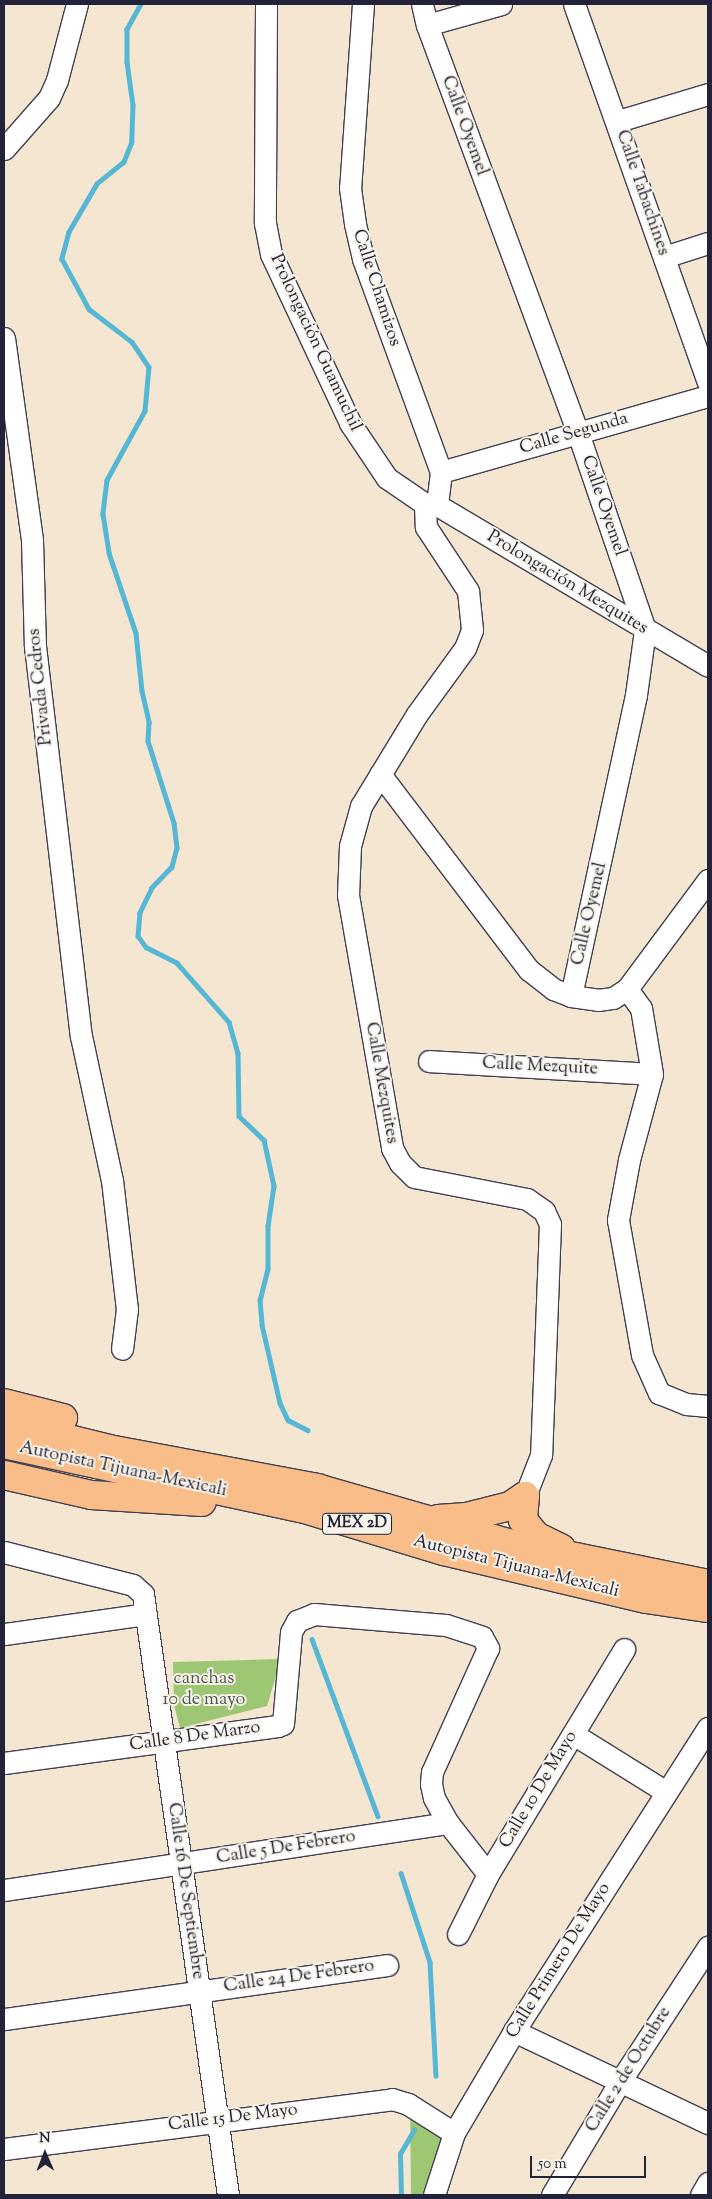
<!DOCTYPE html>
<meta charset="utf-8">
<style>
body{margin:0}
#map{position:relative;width:712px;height:2199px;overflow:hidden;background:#f4e6d0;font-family:"Sorts Mill Goudy",serif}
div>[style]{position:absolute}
.green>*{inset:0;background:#9dc773}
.stream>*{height:4.5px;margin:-2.25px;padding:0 2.25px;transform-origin:2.25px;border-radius:2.25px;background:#56b7d5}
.roads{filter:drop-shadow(1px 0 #423f51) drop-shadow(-1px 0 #423f51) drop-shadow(0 1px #423f51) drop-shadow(0 -1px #423f51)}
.minor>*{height:21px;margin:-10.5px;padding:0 10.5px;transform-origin:10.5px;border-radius:10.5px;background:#fff}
.highway>*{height:28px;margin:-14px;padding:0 14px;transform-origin:14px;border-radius:14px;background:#f9bd89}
span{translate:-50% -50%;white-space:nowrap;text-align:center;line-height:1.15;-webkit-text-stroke:4px #f7f3e8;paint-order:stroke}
.shield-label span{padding:1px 4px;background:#f7f3e8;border:1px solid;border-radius:4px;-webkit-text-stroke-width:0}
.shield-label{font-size:16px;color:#22223b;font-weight:700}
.street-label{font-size:18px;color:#22223b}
.park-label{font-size:18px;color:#47544c}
.frame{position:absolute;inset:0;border:5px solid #22223b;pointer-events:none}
.north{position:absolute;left:20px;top:2129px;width:50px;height:50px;-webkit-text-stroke:4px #f7f3e8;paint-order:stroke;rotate:359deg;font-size:14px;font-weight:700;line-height:20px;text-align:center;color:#22223b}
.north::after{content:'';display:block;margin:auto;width:18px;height:22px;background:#22223b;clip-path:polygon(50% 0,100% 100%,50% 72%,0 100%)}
.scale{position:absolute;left:530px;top:2156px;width:116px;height:22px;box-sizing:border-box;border:2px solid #22223b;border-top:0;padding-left:6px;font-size:15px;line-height:18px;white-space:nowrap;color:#22223b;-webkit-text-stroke:4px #f7f3e8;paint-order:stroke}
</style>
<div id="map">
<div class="green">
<div style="clip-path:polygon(281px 1659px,267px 1706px,180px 1728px,174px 1705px,173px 1662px)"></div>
<div style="clip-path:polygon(410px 2101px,452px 2129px,431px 2195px,411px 2195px)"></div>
</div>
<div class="stream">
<div style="left:141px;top:4px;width:29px;rotate:119deg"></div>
<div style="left:127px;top:29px;width:33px;rotate:90deg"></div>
<div style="left:127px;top:62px;width:43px;rotate:82.1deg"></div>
<div style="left:133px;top:105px;width:37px;rotate:92deg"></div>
<div style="left:132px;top:142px;width:22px;rotate:112deg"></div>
<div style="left:124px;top:162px;width:35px;rotate:141deg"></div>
<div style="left:97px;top:184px;width:56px;rotate:120.3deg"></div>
<div style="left:69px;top:232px;width:28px;rotate:105deg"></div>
<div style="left:62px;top:259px;width:57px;rotate:61.6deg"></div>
<div style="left:89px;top:309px;width:54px;rotate:37.5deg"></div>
<div style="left:132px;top:342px;width:30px;rotate:56deg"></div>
<div style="left:149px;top:367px;width:44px;rotate:95.2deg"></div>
<div style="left:145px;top:411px;width:79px;rotate:118.8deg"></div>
<div style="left:107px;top:480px;width:34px;rotate:97deg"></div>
<div style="left:103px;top:514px;width:39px;rotate:81deg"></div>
<div style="left:109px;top:553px;width:84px;rotate:71.4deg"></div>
<div style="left:136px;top:633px;width:58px;rotate:84.1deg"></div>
<div style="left:142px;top:691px;width:32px;rotate:77deg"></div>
<div style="left:149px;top:722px;width:19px;rotate:93deg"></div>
<div style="left:148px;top:741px;width:86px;rotate:72.4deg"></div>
<div style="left:174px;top:823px;width:25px;rotate:83deg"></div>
<div style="left:177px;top:848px;width:20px;rotate:105deg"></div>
<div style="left:172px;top:867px;width:29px;rotate:134deg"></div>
<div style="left:152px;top:888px;width:28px;rotate:116deg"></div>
<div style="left:140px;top:913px;width:23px;rotate:95deg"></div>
<div style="left:138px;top:936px;width:14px;rotate:54deg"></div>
<div style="left:146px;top:947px;width:35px;rotate:27deg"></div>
<div style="left:177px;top:963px;width:79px;rotate:48.6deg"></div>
<div style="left:229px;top:1022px;width:32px;rotate:74deg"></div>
<div style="left:238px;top:1053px;width:63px;rotate:89.1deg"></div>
<div style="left:239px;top:1116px;width:35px;rotate:44deg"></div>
<div style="left:264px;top:1140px;width:47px;rotate:77.7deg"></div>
<div style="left:274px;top:1186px;width:40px;rotate:98.5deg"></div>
<div style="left:268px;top:1226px;width:43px;rotate:90deg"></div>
<div style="left:268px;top:1269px;width:32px;rotate:104deg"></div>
<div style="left:260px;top:1300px;width:25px;rotate:85deg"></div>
<div style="left:262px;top:1325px;width:80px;rotate:77deg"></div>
<div style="left:280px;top:1403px;width:19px;rotate:65deg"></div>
<div style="left:288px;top:1420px;width:22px;rotate:27deg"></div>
<div style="left:312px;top:1639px;width:189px;rotate:69.6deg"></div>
<div style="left:401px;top:1873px;width:94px;rotate:72deg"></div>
<div style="left:430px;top:1962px;width:114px;rotate:87deg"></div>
<div style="left:401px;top:2195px;width:41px;rotate:-91.4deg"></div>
<div style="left:400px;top:2154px;width:28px;rotate:-60deg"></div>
</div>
<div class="roads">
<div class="minor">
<div style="left:266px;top:4px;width:219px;rotate:90.3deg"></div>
<div style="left:265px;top:223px;width:32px;rotate:79deg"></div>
<div style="left:271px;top:254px;width:187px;rotate:64.9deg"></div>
<div style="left:350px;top:423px;width:66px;rotate:56.1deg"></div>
<div style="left:387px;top:478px;width:46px;rotate:34.4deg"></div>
<div style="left:363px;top:4px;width:184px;rotate:94deg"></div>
<div style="left:350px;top:188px;width:36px;rotate:82deg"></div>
<div style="left:355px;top:224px;width:36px;rotate:77deg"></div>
<div style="left:363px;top:259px;width:227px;rotate:69.9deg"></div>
<div style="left:441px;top:472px;width:33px;rotate:97deg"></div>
<div style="left:422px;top:4px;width:22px;rotate:77deg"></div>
<div style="left:427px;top:25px;width:435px;rotate:69.7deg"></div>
<div style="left:578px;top:433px;width:208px;rotate:71.2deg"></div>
<div style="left:645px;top:630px;width:66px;rotate:97.9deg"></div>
<div style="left:636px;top:695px;width:308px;rotate:102.2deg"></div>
<div style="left:574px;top:4px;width:401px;rotate:70.5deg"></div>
<div style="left:427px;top:25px;width:77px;rotate:-15.8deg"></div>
<div style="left:618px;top:121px;width:94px;rotate:-16.7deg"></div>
<div style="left:4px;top:149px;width:68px;rotate:-48.6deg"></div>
<div style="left:49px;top:98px;width:20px;rotate:-66deg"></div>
<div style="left:57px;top:80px;width:79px;rotate:-75.3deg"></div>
<div style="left:664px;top:257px;width:46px;rotate:-17.7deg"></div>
<div style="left:4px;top:338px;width:204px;rotate:82.1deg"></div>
<div style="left:32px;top:540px;width:106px;rotate:88.4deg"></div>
<div style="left:35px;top:646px;width:393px;rotate:83.3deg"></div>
<div style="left:81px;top:1036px;width:147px;rotate:77.9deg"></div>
<div style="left:112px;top:1180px;width:130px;rotate:83.4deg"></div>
<div style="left:127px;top:1309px;width:40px;rotate:97.1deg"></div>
<div style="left:441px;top:472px;width:278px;rotate:-15.9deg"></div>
<div style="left:425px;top:504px;width:23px;rotate:88deg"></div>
<div style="left:426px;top:527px;width:77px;rotate:56.7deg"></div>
<div style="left:468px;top:591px;width:39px;rotate:84deg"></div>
<div style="left:472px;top:630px;width:19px;rotate:111deg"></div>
<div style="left:465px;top:648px;width:82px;rotate:126deg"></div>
<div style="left:417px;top:714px;width:108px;rotate:121.3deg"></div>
<div style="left:361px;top:806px;width:41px;rotate:105.4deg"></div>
<div style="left:350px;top:846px;width:49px;rotate:92.3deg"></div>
<div style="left:348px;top:895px;width:257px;rotate:80.1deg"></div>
<div style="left:392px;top:1148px;width:17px;rotate:62deg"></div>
<div style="left:400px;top:1163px;width:20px;rotate:45deg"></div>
<div style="left:414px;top:1177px;width:115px;rotate:11deg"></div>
<div style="left:527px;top:1199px;width:21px;rotate:35deg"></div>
<div style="left:544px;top:1211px;width:14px;rotate:65deg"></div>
<div style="left:550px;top:1224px;width:231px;rotate:92.2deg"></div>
<div style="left:541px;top:1455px;width:44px;rotate:111.3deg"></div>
<div style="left:425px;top:504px;width:12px;rotate:5deg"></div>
<div style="left:437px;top:505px;width:315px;rotate:30.7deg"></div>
<div style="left:380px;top:774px;width:246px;rotate:52.8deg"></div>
<div style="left:529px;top:970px;width:31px;rotate:38deg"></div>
<div style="left:553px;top:989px;width:19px;rotate:21deg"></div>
<div style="left:571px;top:996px;width:27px;rotate:8deg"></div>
<div style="left:598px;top:1000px;width:15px;rotate:-8deg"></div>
<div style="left:613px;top:998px;width:17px;rotate:-33deg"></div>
<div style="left:627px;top:989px;width:136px;rotate:-53.4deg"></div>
<div style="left:627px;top:989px;width:24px;rotate:54deg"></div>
<div style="left:641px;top:1008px;width:67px;rotate:80.5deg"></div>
<div style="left:652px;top:1074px;width:89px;rotate:105deg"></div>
<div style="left:629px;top:1160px;width:61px;rotate:100.4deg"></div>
<div style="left:618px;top:1220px;width:137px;rotate:79.9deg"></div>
<div style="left:642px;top:1355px;width:42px;rotate:65.9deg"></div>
<div style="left:659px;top:1393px;width:29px;rotate:22deg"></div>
<div style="left:686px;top:1404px;width:22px;rotate:5deg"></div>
<div style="left:429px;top:1061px;width:223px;rotate:3.3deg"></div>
<div style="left:4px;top:1552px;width:133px;rotate:14.3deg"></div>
<div style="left:133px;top:1585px;width:13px;rotate:42deg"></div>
<div style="left:143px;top:1594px;width:607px;rotate:81.95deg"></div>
<div style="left:4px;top:1634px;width:143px;rotate:-8deg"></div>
<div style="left:573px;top:1734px;width:110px;rotate:31.9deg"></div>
<div style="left:4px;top:1763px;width:276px;rotate:-7.7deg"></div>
<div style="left:278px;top:1726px;width:5px;rotate:-22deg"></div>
<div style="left:283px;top:1724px;width:92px;rotate:-85deg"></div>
<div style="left:291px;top:1632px;width:13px;rotate:-61deg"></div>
<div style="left:297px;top:1621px;width:18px;rotate:-22deg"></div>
<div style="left:314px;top:1614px;width:132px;rotate:4.8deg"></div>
<div style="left:446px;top:1625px;width:38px;rotate:18deg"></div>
<div style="left:482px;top:1637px;width:13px;rotate:61deg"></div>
<div style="left:488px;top:1648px;width:136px;rotate:114.3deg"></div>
<div style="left:432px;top:1772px;width:12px;rotate:95deg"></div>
<div style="left:431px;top:1784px;width:14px;rotate:78deg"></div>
<div style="left:434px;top:1798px;width:29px;rotate:61deg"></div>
<div style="left:448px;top:1823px;width:65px;rotate:51.9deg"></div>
<div style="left:4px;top:1890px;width:449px;rotate:-8.6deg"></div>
<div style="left:458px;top:1934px;width:67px;rotate:-63.4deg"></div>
<div style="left:488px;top:1874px;width:263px;rotate:-58.8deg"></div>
<div style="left:4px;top:2019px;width:387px;rotate:-8deg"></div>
<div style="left:514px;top:2031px;width:215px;rotate:25.4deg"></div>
<div style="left:4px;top:2149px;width:391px;rotate:-7.3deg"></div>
<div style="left:392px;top:2099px;width:17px;rotate:17deg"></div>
<div style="left:408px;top:2104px;width:54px;rotate:32.2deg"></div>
<div style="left:434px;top:2195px;width:65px;rotate:-72.1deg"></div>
<div style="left:454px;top:2133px;width:118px;rotate:-59.5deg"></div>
<div style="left:514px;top:2031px;width:360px;rotate:-57.4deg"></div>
<div style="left:552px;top:2195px;width:131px;rotate:-59.1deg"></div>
<div style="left:619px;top:2083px;width:163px;rotate:-56.8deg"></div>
<div style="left:701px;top:2195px;width:14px;rotate:-60deg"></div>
</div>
<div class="highway">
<div style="left:4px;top:1403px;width:61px;rotate:14.3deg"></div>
<div style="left:4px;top:1423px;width:108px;rotate:13.9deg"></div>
<div style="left:109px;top:1449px;width:212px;rotate:10.6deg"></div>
<div style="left:317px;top:1488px;width:198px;rotate:16.1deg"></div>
<div style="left:507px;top:1543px;width:205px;rotate:11.5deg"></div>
<div style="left:4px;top:1444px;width:304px;rotate:12.2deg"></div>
<div style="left:301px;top:1508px;width:148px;rotate:16.8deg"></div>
<div style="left:443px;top:1551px;width:209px;rotate:13.3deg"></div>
<div style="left:646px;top:1599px;width:63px;rotate:8.3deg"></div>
<div style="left:4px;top:1475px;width:89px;rotate:12.9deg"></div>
<div style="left:91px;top:1495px;width:111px;rotate:3.6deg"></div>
<div style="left:525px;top:1496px;width:24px;rotate:95deg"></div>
<div style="left:523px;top:1520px;width:21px;rotate:51deg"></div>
<div style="left:536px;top:1536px;width:28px;rotate:26deg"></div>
<div style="left:438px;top:1519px;width:28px;rotate:-4deg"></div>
<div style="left:466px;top:1517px;width:45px;rotate:-14deg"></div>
<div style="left:510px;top:1506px;width:18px;rotate:-34deg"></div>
</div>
</div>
<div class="shield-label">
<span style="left:357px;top:1524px">MEX 2D</span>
</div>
<div class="street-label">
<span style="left:464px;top:126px;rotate:70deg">Calle Oyemel</span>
<span style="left:642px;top:193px;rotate:71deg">Calle Tabachines</span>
<span style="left:376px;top:288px;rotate:72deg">Calle Chamizos</span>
<span style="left:315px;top:343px;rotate:65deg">Prolongación Guamuchil</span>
<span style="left:574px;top:434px;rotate:-16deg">Calle Segunda</span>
<span style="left:603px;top:506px;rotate:71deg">Calle Oyemel</span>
<span style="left:567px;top:583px;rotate:31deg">Prolongación Mezquites</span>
<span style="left:41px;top:687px;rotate:-96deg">Privada Cedros</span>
<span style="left:590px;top:914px;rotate:-77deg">Calle Oyemel</span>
<span style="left:540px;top:1067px;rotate:3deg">Calle Mezquite</span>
<span style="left:381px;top:1083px;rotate:80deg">Calle Mezquites</span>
<span style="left:123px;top:1470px;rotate:12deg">Autopista Tijuana-Mexicali</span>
<span style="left:516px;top:1567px;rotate:14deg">Autopista Tijuana-Mexicali</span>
<span style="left:195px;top:1737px;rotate:-8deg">Calle 8 De Marzo</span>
<span style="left:539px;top:1790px;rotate:-59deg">Calle 10 De Mayo</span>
<span style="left:286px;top:1848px;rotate:-9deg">Calle 5 De Febrero</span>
<span style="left:185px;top:1891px;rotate:82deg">Calle 16 De Septiembre</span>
<span style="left:559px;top:1961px;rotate:-58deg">Calle Primero De Mayo</span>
<span style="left:299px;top:1977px;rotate:-8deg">Calle 24 De Febrero</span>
<span style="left:629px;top:2070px;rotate:-58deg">Calle 2 de Octubre</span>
<span style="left:233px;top:2118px;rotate:-7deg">Calle 15 De Mayo</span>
</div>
<div class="park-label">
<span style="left:204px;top:1690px">canchas<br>10 de mayo</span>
</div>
<div class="frame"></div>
<div class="north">N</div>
<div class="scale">50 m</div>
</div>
